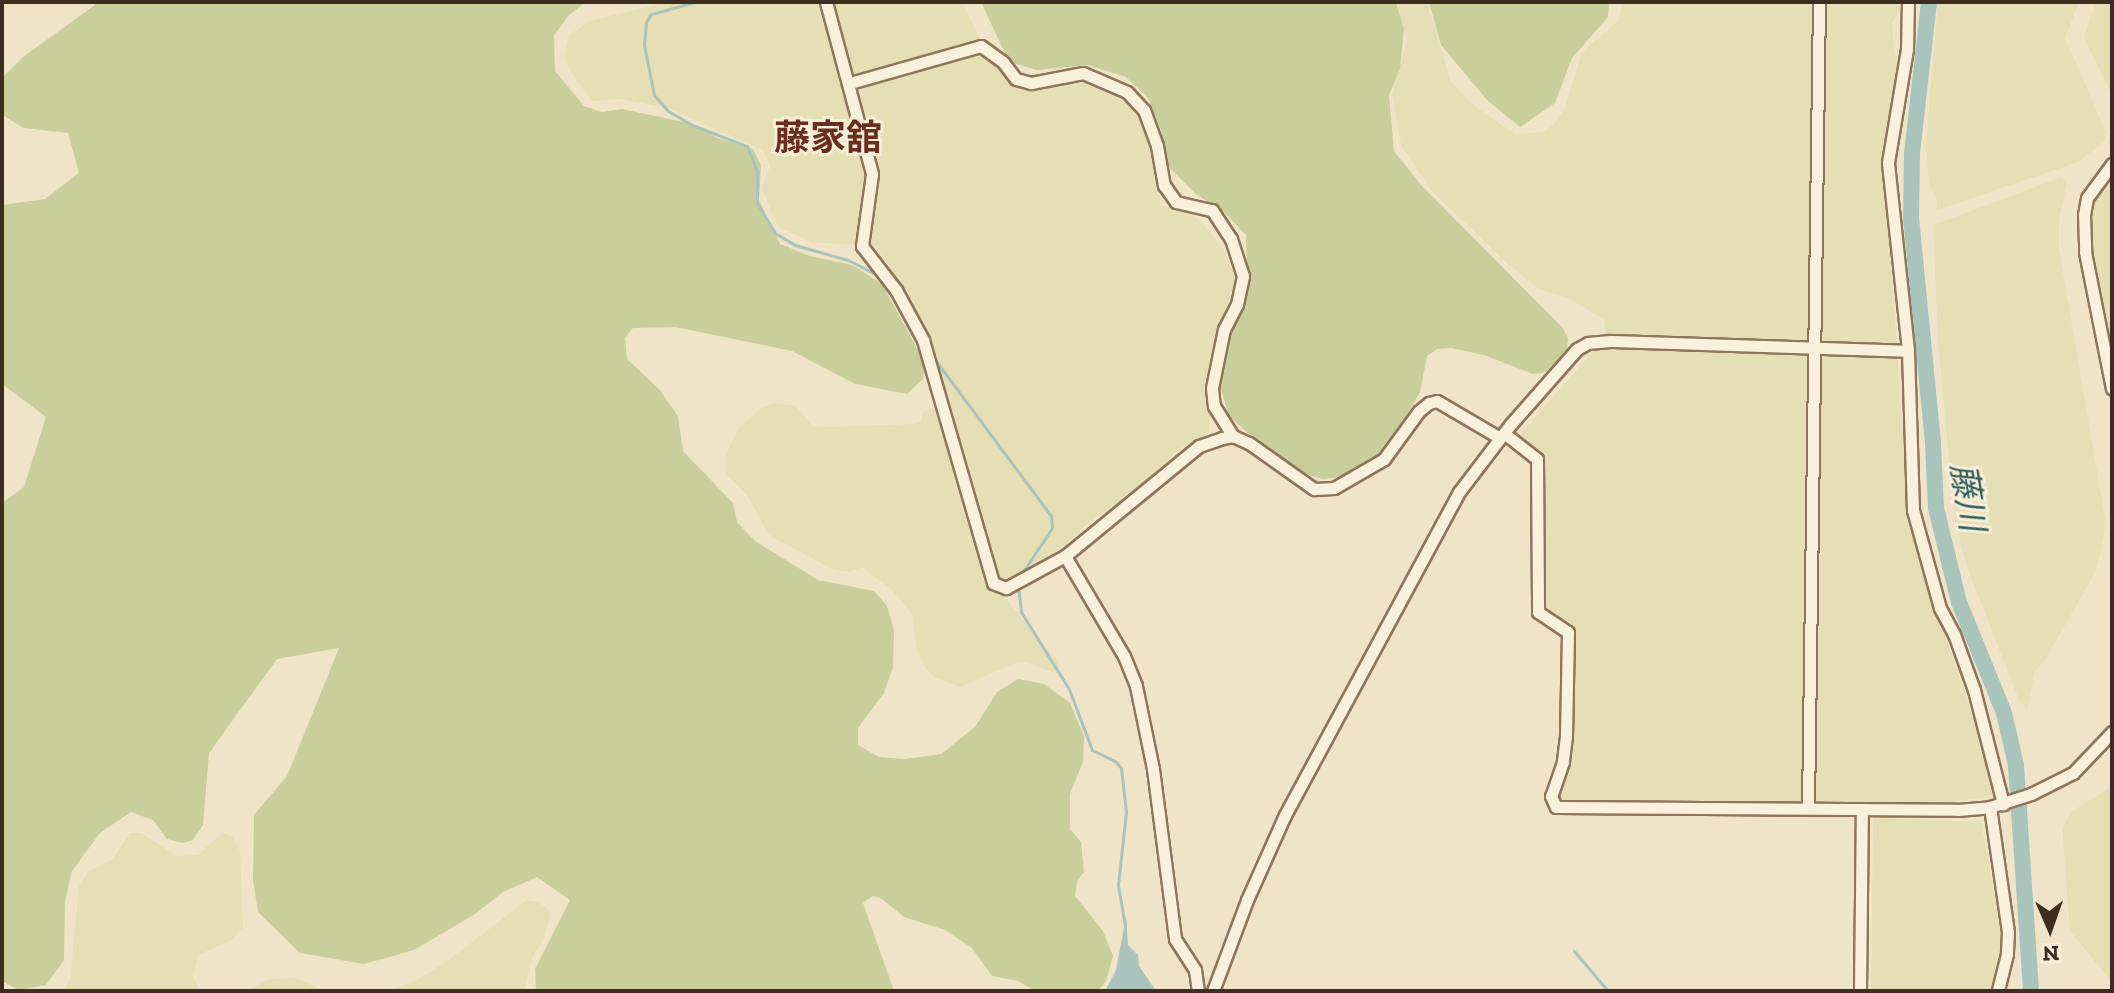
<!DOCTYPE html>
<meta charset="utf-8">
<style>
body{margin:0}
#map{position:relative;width:2114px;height:993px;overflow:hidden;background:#f0e4c8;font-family:"Zilla Slab","Noto Sans JP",serif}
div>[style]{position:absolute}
.farmland>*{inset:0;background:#e6deb5}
.green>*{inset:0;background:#c9cf9b}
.water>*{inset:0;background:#a9c4bc}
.stream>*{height:3px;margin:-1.5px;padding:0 1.5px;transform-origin:1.5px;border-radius:1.5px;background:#a9c4bc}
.river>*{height:16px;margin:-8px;padding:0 8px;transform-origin:8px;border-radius:8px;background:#a9c4bc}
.roads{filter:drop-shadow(2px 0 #8d765c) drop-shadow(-2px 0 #8d765c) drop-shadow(0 2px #8d765c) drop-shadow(0 -2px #8d765c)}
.minor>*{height:11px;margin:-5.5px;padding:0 5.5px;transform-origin:5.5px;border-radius:5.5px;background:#faf1dc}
span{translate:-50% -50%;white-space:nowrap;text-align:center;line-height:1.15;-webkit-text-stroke:6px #f7eed8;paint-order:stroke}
.water-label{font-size:34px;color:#2f5d5a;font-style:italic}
.quarter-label{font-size:36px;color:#6b2e1e;font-weight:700}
.frame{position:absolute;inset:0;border:4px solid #3d2e20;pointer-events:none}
.north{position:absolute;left:2010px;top:889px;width:80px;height:80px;-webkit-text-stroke:6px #f7eed8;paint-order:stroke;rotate:178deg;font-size:22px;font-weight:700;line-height:32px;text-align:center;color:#3d2e20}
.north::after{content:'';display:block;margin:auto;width:28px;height:36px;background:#3d2e20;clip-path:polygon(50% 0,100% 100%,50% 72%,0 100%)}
</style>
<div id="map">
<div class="farmland">
<div style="clip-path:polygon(668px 2px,962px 2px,986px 50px,1022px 90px,1082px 82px,1104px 87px,1143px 116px,1161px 206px,1181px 207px,1199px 220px,1223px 248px,1236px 279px,1212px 349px,1209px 434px,1179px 449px,1133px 493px,1097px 516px,1061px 548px,1002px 584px,1002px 594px,1060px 664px,1055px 673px,1026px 662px,1015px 663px,960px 687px,934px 677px,925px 668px,917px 649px,912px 614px,891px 589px,862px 567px,850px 572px,834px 570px,769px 535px,747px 495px,726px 474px,725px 457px,739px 428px,761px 408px,773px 403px,796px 406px,813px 426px,827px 427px,915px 424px,921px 421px,923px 412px,942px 407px,920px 328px,892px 270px,875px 246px,810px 242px,777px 226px,762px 188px,770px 166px,763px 150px,668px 108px,619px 99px,592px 101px,577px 81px,564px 60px,569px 35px,590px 21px)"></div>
<div style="clip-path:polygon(1397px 2px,1427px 2px,1451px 82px,1473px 105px,1515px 134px,1544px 132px,1554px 124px,1565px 108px,1582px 52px,1619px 20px,1622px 2px,1901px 2px,1901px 10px,1892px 22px,1894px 54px,1900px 60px,1884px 162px,1908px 510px,1924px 574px,1977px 728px,1993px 796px,1948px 802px,1868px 804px,1558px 805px,1567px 764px,1572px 630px,1542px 612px,1540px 456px,1518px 437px,1606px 337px,1604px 320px,1570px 299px,1539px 289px,1509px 265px,1431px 190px,1401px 145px,1392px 94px,1407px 41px)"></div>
<div style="clip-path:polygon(1938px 2px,2079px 2px,2065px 38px,2106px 132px,2104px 142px,2078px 162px,1937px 210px,1937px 199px,1929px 183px,1926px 141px)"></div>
<div style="clip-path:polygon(2096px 2px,2112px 2px,2112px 96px,2084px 37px)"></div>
<div style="clip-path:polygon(2112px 173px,2112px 372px,2089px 244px,2089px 223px,2094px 198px)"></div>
<div style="clip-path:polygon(2062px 177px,2067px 183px,2059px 220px,2059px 249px,2106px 524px,2096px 571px,2045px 660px,2035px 671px,2027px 709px,2019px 700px,1967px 567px,1955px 522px,1938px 341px,1933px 225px)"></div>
<div style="clip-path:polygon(2112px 786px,2112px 979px,2111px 981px,2070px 931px,2063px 838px,2063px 828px,2071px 812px)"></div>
<div style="clip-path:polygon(1873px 818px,1981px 822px,2001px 932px,2001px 949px,1990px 991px,1871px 991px)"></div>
<div style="clip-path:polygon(130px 833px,141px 833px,177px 856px,198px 855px,222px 833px,232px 836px,240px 851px,243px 927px,232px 940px,198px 955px,193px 977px,200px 991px,63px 991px,70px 980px,79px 886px,88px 872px,112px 860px)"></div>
<div style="clip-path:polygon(527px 900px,538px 902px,548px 909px,550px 916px,543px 941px,533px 955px,524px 991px,389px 991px,413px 982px,446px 962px)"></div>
<div style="clip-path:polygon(295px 978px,325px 991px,245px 991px,270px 979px)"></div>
</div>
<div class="green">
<div style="clip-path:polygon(99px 2px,637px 2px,583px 4px,568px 16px,554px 36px,555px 71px,584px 106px,602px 112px,622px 109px,688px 123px,718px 138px,753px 149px,761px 165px,759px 200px,780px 244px,810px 256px,852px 265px,882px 284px,925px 363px,923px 379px,907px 394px,855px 384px,792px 351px,675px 327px,633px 328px,625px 338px,627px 359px,659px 389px,678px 416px,683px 451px,733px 503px,737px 522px,755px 541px,818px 580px,874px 591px,887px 606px,894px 630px,893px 667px,884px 693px,858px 728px,858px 745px,879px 757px,905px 759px,941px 754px,975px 727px,997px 692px,1018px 679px,1044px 684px,1070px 703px,1084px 736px,1083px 762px,1070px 794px,1070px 829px,1081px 842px,1084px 872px,1077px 881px,1075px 896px,1103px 931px,1113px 956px,1106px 981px,1098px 991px,1035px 991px,1018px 981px,992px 976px,972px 948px,945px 930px,904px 917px,882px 899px,873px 896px,863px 903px,894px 991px,536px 991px,535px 969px,570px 900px,537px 877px,503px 892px,475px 914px,414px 950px,364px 964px,300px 953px,258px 912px,253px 880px,254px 815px,287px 776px,339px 648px,277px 659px,209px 753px,203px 825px,193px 840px,183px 843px,167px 839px,153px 820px,131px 812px,100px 833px,72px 871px,65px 901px,64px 960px,46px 985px,18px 990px,2px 981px,2px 503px,24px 487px,46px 417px,2px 384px,2px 205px,45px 199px,79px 173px,68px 133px,24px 128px,2px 115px,2px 78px,23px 57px)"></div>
<div style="clip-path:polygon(981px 2px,1396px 2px,1404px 29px,1400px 69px,1389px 95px,1394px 151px,1422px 186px,1562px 327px,1568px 338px,1567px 353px,1545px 372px,1533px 374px,1484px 355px,1451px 348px,1437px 349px,1427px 356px,1420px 392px,1389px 447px,1357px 476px,1323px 479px,1288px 469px,1229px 416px,1220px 386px,1222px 349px,1240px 308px,1247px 268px,1246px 235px,1224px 212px,1196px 194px,1166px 164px,1161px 130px,1148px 98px,1126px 77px,1088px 65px,1037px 70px,1009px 62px)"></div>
<div style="clip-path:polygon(1429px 2px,1609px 2px,1608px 17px,1572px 58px,1555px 103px,1520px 127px,1487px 100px,1441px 45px)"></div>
</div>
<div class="water">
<div style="clip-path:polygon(1126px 917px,1128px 945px,1138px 955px,1139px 966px,1156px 991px,1105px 991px,1116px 970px)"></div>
</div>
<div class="stream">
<div style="left:695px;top:2px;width:46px;rotate:164.7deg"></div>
<div style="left:651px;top:14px;width:9px;rotate:122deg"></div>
<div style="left:646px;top:22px;width:23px;rotate:95deg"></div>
<div style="left:644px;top:45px;width:51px;rotate:78.7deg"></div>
<div style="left:654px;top:95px;width:21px;rotate:49deg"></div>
<div style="left:668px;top:111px;width:28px;rotate:30deg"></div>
<div style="left:692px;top:125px;width:59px;rotate:20.9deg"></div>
<div style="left:747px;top:146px;width:27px;rotate:68deg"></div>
<div style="left:757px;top:171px;width:32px;rotate:90deg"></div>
<div style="left:757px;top:203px;width:35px;rotate:59deg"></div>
<div style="left:775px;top:233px;width:23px;rotate:31deg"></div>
<div style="left:795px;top:245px;width:55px;rotate:15.8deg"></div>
<div style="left:848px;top:260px;width:34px;rotate:27deg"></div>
<div style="left:933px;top:357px;width:198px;rotate:53.4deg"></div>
<div style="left:1051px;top:516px;width:12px;rotate:85deg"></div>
<div style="left:1052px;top:528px;width:58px;rotate:123.7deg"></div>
<div style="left:1018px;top:587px;width:25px;rotate:83deg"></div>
<div style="left:1021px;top:612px;width:91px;rotate:58.1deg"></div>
<div style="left:1069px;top:689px;width:65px;rotate:69.3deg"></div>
<div style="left:1092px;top:750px;width:25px;rotate:26deg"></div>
<div style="left:1115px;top:761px;width:9px;rotate:49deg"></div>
<div style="left:1121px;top:768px;width:44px;rotate:83.5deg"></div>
<div style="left:1126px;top:812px;width:73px;rotate:96.3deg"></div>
<div style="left:1118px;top:885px;width:42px;rotate:80.3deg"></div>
<div style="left:1574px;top:951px;width:52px;rotate:49.6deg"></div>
</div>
<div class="river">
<div style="left:1929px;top:2px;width:153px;rotate:96.4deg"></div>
<div style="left:1912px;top:154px;width:64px;rotate:90.9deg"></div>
<div style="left:1911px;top:218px;width:226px;rotate:84.4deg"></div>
<div style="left:1933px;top:443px;width:65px;rotate:87.4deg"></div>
<div style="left:1936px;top:508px;width:97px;rotate:76.3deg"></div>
<div style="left:1959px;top:602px;width:120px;rotate:67.9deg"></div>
<div style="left:2004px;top:713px;width:53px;rotate:77deg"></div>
<div style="left:2016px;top:765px;width:226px;rotate:86.2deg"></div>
</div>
<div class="roads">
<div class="minor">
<div style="left:826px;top:2px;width:178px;rotate:75deg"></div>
<div style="left:872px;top:174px;width:73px;rotate:97.9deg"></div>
<div style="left:862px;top:246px;width:56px;rotate:52.3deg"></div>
<div style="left:896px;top:290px;width:57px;rotate:61.6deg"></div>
<div style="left:923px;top:340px;width:253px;rotate:73.9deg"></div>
<div style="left:993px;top:583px;width:14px;rotate:21deg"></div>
<div style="left:1006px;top:588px;width:67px;rotate:-28.5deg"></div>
<div style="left:1065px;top:556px;width:173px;rotate:-39.4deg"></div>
<div style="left:1199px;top:446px;width:24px;rotate:-19deg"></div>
<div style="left:1222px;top:438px;width:11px;rotate:-10deg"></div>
<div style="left:1233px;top:436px;width:17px;rotate:24deg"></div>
<div style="left:1249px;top:443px;width:80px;rotate:35.3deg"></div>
<div style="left:1314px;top:489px;width:20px;rotate:-3deg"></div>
<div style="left:1334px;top:488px;width:58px;rotate:-30.1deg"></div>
<div style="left:1384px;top:459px;width:59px;rotate:-53.9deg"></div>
<div style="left:1419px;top:411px;width:13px;rotate:-39deg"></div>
<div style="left:1429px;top:403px;width:8px;rotate:-14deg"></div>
<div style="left:1437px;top:401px;width:73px;rotate:30.4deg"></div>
<div style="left:1908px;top:2px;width:47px;rotate:91.2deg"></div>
<div style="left:1907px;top:49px;width:116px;rotate:99.5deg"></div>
<div style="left:1888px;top:163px;width:189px;rotate:83.9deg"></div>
<div style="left:1908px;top:351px;width:159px;rotate:88.2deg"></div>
<div style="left:1913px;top:510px;width:102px;rotate:74.6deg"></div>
<div style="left:1940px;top:608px;width:30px;rotate:62deg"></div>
<div style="left:1954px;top:634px;width:59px;rotate:70.3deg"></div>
<div style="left:1974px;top:690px;width:118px;rotate:75.7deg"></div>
<div style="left:850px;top:83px;width:136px;rotate:-15.8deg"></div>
<div style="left:981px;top:46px;width:27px;rotate:36deg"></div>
<div style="left:1003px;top:62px;width:21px;rotate:53deg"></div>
<div style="left:1016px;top:79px;width:16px;rotate:15deg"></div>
<div style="left:1031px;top:83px;width:53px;rotate:-10.9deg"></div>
<div style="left:1083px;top:73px;width:48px;rotate:23.4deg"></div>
<div style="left:1127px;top:92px;width:25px;rotate:47deg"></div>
<div style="left:1144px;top:110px;width:38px;rotate:70deg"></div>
<div style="left:1157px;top:146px;width:40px;rotate:80deg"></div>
<div style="left:1164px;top:185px;width:21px;rotate:55deg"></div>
<div style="left:1176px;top:202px;width:37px;rotate:13deg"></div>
<div style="left:1212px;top:210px;width:35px;rotate:57deg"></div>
<div style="left:1231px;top:239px;width:39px;rotate:72deg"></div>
<div style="left:1243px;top:276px;width:29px;rotate:102deg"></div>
<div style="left:1237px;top:304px;width:28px;rotate:117deg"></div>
<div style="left:1224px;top:329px;width:60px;rotate:101.5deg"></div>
<div style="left:1212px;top:388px;width:18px;rotate:84deg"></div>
<div style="left:1214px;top:406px;width:36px;rotate:58deg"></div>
<div style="left:2112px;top:164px;width:42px;rotate:126.3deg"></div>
<div style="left:2087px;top:198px;width:17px;rotate:100deg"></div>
<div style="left:2084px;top:215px;width:37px;rotate:88deg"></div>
<div style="left:2085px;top:252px;width:139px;rotate:78.8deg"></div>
<div style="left:1504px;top:433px;width:42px;rotate:38.2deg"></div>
<div style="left:1537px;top:459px;width:153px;rotate:89.6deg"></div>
<div style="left:1538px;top:612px;width:36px;rotate:34deg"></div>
<div style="left:1568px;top:632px;width:104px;rotate:91.1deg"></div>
<div style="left:1566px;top:736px;width:26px;rotate:97deg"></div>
<div style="left:1563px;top:762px;width:36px;rotate:109deg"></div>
<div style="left:1551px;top:796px;width:12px;rotate:66deg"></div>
<div style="left:1556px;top:807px;width:402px;rotate:0.4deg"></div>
<div style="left:1958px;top:810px;width:32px;rotate:-5deg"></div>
<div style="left:1990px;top:807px;width:43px;rotate:-17.6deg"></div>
<div style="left:2031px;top:794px;width:47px;rotate:-26.6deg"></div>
<div style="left:2073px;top:773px;width:57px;rotate:-46.4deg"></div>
<div style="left:1065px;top:556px;width:116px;rotate:59.5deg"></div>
<div style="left:1124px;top:656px;width:32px;rotate:68deg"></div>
<div style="left:1136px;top:686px;width:85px;rotate:78.4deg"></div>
<div style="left:1153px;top:769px;width:171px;rotate:82.6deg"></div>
<div style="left:1175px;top:939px;width:37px;rotate:57deg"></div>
<div style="left:1195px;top:970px;width:21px;rotate:82deg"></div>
<div style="left:1990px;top:807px;width:126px;rotate:81.8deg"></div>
<div style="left:2008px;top:932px;width:22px;rotate:93deg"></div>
<div style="left:2007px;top:954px;width:38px;rotate:104deg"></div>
<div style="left:1808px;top:808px;width:806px;rotate:-89.22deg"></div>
<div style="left:1213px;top:991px;width:97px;rotate:-69.5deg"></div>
<div style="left:1247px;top:900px;width:93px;rotate:-65.9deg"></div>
<div style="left:1285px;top:815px;width:367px;rotate:-61.7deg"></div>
<div style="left:1459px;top:492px;width:84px;rotate:-52.7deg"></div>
<div style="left:1510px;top:425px;width:101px;rotate:-48.6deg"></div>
<div style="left:1577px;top:349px;width:13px;rotate:-29deg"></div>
<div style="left:1588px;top:343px;width:22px;rotate:-5deg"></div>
<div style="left:1610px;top:341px;width:298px;rotate:1.9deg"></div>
<div style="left:1860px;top:991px;width:182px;rotate:-89.4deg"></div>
</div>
</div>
<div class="water-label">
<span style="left:1968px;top:497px;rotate:81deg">藤川</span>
</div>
<div class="quarter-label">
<span style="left:828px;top:138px">藤家舘</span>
</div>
<div class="frame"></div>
<div class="north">N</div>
</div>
